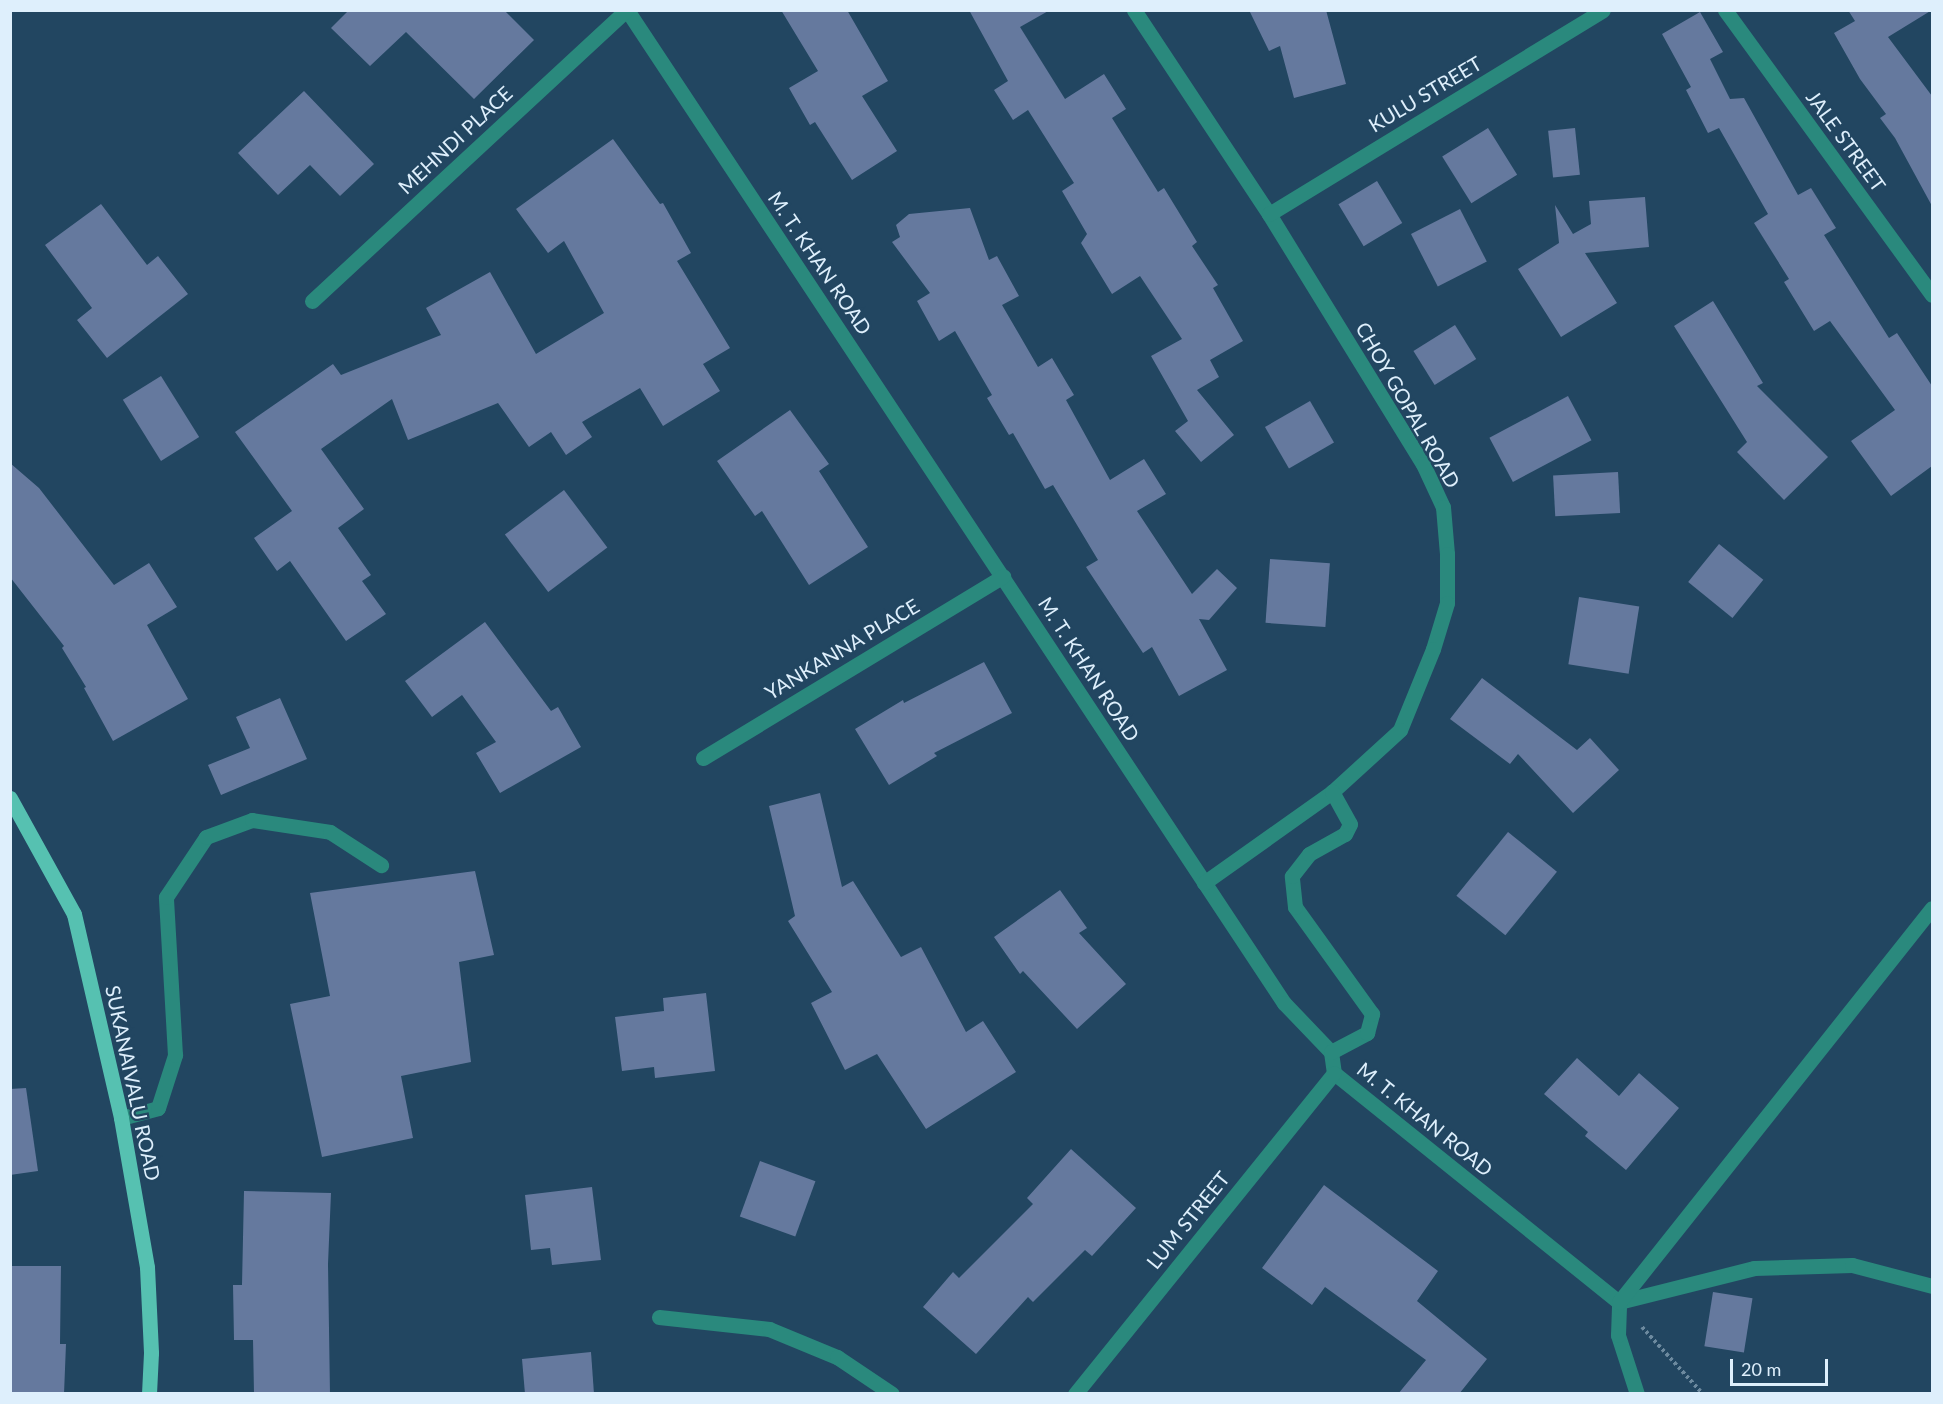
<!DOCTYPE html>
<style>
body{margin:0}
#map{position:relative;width:1943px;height:1404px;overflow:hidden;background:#224661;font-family:Lato,sans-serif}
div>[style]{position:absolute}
.building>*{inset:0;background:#65799e;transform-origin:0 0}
.path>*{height:4px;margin-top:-2px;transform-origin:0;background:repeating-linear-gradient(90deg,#6d8a9f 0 3px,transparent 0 6px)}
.minor>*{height:15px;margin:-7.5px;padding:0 7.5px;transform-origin:7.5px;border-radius:7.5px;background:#2a897d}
.major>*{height:15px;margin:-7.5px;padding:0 7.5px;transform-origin:7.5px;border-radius:7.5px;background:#56c1b1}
span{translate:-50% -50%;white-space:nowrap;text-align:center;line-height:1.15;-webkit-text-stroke:4.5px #224661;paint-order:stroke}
.street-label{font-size:20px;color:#deeffc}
.frame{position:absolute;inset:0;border:12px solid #deeffc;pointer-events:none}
.scale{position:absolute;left:1730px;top:1359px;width:98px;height:27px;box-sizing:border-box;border:3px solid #deeffc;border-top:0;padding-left:8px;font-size:18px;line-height:21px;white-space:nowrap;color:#deeffc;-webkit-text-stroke:4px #224661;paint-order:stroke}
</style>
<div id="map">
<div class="building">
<div style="clip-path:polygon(349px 10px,504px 10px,534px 40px,474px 99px,406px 32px,370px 66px,331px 28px)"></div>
<div style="clip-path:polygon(781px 10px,847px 10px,888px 81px,862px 96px,897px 151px,852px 180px,815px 122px,810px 125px,789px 88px,818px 71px)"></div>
<div style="clip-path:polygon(969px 10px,1050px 10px,1020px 27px,1065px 99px,1104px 74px,1126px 109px,1112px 118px,1158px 192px,1164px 188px,1197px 242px,1192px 246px,1218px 285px,1213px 288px,1243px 341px,1210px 360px,1219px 377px,1197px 390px,1234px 435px,1201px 462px,1175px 431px,1188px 421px,1151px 356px,1182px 339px,1140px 276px,1112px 294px,1081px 243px,1087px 234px,1062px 191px,1074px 183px,1028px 110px,1013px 120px,994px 90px,1008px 81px)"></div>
<div style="clip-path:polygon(1249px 10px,1326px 10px,1346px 84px,1294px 98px,1280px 46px,1269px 51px)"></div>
<div style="clip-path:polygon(1848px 10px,1932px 10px,1888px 37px,1932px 96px,1932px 206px,1895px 138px,1880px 118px,1886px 114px,1860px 79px,1834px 33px,1855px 21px)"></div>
<div style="clip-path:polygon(1700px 12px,1723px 52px,1710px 59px,1730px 99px,1744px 98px,1798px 195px,1811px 188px,1836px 228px,1824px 235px,1889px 338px,1897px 333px,1932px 386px,1932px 466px,1891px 496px,1851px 441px,1895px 410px,1830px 321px,1814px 331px,1784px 282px,1789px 279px,1754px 223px,1768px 214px,1719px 128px,1708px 133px,1686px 90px,1691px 87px,1662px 34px)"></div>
<div style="clip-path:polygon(304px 91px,374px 164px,340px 196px,310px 165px,278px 195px,238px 153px)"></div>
<div style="left:1488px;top:128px;width:55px;height:54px;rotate:58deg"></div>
<div style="left:1575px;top:128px;width:47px;height:27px;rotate:84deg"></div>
<div style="clip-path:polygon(613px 139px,660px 204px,663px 203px,691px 253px,677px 261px,730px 348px,703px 364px,720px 391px,663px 426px,640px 388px,582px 422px,592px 437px,566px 455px,551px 432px,529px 447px,498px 403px,408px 440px,392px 399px,321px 449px,364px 509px,338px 528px,371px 575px,362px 581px,386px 614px,346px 641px,290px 561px,277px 571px,254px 538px,292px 511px,235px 432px,333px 364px,341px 375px,441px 335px,426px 308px,490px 272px,536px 354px,604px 313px,564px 241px,548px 253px,516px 209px)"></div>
<div style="left:1377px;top:181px;width:49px;height:45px;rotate:59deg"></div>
<div style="clip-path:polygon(1645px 197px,1649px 247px,1585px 253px,1617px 303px,1561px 337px,1518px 269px,1559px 243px,1555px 205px,1573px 234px,1591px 224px,1589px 201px)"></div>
<div style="clip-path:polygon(101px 204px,147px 265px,158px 256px,188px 294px,107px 358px,77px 320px,92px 308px,45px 245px)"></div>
<div style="clip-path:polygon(970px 208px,989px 260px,997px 256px,1019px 296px,1002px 305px,1038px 367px,1052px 358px,1074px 395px,1066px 400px,1110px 480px,1144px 459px,1166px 494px,1137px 511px,1192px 594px,1217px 569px,1237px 588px,1209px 620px,1199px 619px,1227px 670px,1179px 696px,1152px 647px,1143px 653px,1086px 567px,1098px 560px,1053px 485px,1045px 489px,1013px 433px,1009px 435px,987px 398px,992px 395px,955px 331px,939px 341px,917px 301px,930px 293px,892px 242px,900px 237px,896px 225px,909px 214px)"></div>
<div style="left:1460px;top:209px;width:59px;height:55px;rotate:63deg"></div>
<div style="clip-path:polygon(1713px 301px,1763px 383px,1757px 386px,1828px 457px,1784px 500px,1737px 452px,1747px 442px,1674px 326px)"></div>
<div style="left:1455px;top:325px;width:40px;height:49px;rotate:58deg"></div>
<div style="left:161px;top:376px;width:72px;height:45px;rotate:58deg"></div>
<div style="left:1568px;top:396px;width:50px;height:89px;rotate:62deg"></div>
<div style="left:1310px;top:401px;width:48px;height:52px;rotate:60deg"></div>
<div style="clip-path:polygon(790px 410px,829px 464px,819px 471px,868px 547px,809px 585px,762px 511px,755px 516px,717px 461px)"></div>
<div style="clip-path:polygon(10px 463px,39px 488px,114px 585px,149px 563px,177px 607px,147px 625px,188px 699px,113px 741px,84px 688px,86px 687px,62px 648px,64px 646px,10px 577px)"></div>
<div style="left:1618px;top:472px;width:41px;height:65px;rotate:87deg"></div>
<div style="left:564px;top:490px;width:72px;height:74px;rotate:53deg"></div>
<div style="left:1719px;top:544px;width:57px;height:49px;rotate:39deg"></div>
<div style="left:1270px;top:559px;width:60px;height:64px;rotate:4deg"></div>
<div style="left:1579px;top:597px;width:61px;height:68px;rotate:9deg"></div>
<div style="clip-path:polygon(485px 622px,551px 711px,558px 707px,581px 747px,500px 793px,476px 753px,496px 742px,462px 695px,432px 717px,405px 681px)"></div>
<div style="clip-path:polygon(984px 662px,1012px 713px,934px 753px,937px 756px,889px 785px,855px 729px,903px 700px,904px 703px)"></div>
<div style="clip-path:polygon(1482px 678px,1577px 750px,1590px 738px,1619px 770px,1573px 813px,1518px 754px,1510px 764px,1450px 719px)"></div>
<div style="clip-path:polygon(280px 698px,307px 759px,221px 795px,208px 765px,250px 748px,236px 717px)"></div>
<div style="clip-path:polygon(820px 793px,842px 887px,853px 881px,901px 957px,921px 947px,966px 1032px,983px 1021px,1016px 1072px,926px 1129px,877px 1054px,845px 1070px,811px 1003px,832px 992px,788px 921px,795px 916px,769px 806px)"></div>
<div style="left:1508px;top:832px;width:63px;height:82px;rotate:39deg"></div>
<div style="clip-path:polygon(475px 871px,494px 955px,459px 962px,471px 1062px,401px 1076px,413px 1138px,322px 1157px,290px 1004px,330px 996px,310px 893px)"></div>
<div style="clip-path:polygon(1060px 890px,1087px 928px,1079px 933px,1126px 984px,1077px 1029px,1023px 971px,1020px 974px,994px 937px)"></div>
<div style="clip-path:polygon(706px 993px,715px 1071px,655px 1078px,654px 1067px,622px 1071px,615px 1017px,664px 1011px,663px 998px)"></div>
<div style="clip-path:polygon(1577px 1058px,1619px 1096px,1639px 1073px,1679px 1108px,1626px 1170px,1585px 1136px,1588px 1132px,1544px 1094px)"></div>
<div style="clip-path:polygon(26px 1088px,38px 1171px,10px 1175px,10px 1089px)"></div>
<div style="clip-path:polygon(1071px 1149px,1136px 1208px,1092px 1256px,1085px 1250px,1033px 1302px,1028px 1297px,976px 1354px,923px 1307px,953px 1272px,959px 1278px,1033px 1204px,1027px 1198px)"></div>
<div style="left:760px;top:1161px;width:59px;height:59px;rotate:20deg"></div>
<div style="clip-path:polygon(1324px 1185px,1438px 1271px,1417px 1301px,1487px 1359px,1459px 1394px,1398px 1394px,1426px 1360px,1325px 1287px,1312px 1305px,1262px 1268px)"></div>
<div style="clip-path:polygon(592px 1187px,601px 1260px,552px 1265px,550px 1248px,531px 1250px,525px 1195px)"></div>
<div style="clip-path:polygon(244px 1191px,331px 1193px,328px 1264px,330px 1394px,254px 1394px,253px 1340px,234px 1340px,233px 1285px,242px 1285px)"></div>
<div style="clip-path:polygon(10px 1266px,61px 1266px,60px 1344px,66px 1344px,64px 1394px,10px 1394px)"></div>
<div style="left:1713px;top:1292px;width:40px;height:55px;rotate:9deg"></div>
<div style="clip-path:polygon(591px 1352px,594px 1394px,525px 1394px,522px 1359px)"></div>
</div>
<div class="path">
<div style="left:1642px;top:1327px;width:91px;rotate:47.7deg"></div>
</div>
<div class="minor">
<div style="left:627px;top:10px;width:1191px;rotate:56.51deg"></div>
<div style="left:1284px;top:1003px;width:68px;rotate:46.2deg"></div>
<div style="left:1331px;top:1052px;width:21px;rotate:82deg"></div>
<div style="left:1334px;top:1073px;width:366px;rotate:38.8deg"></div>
<div style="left:1619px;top:1302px;width:139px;rotate:-14.1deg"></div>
<div style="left:1754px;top:1268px;width:98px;rotate:-1.8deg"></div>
<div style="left:1852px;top:1265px;width:83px;rotate:14.7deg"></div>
<div style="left:1134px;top:10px;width:245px;rotate:56.5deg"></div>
<div style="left:1269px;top:214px;width:294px;rotate:58.4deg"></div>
<div style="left:1423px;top:464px;width:47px;rotate:65.1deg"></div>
<div style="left:1443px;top:507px;width:47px;rotate:85.1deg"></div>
<div style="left:1447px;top:554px;width:49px;rotate:90deg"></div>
<div style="left:1447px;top:603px;width:48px;rotate:106.9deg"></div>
<div style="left:1433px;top:649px;width:87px;rotate:112.2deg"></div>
<div style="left:1400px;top:730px;width:92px;rotate:137.6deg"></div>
<div style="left:1332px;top:792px;width:157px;rotate:144.6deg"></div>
<div style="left:1725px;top:10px;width:352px;rotate:54deg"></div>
<div style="left:1269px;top:214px;width:391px;rotate:-31.4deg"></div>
<div style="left:312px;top:301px;width:428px;rotate:-42.8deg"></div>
<div style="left:703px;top:758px;width:351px;rotate:-31.2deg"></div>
<div style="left:1331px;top:1052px;width:41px;rotate:-27.8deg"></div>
<div style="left:1367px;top:1033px;width:20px;rotate:-75deg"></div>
<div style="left:1372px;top:1014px;width:132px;rotate:-125.7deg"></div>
<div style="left:1295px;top:907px;width:31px;rotate:-96deg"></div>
<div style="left:1292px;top:876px;width:28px;rotate:-52deg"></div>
<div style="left:1309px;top:854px;width:41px;rotate:-29.1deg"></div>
<div style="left:1345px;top:834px;width:11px;rotate:-63deg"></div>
<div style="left:1350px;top:824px;width:37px;rotate:-119deg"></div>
<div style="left:121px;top:1118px;width:38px;rotate:-15deg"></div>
<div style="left:158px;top:1108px;width:56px;rotate:-72.2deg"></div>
<div style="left:175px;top:1055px;width:158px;rotate:-93.3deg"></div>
<div style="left:166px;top:897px;width:72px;rotate:-56.3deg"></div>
<div style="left:206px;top:837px;width:49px;rotate:-20.3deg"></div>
<div style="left:252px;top:820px;width:79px;rotate:8.7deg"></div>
<div style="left:330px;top:832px;width:61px;rotate:32.9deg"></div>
<div style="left:659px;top:1317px;width:111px;rotate:6.2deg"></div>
<div style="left:769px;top:1329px;width:74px;rotate:22.4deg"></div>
<div style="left:837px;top:1357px;width:66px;rotate:33.9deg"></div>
<div style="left:1075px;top:1394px;width:412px;rotate:-51.1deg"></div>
<div style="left:1637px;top:1394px;width:62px;rotate:-107.9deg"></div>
<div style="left:1618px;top:1335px;width:33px;rotate:-88deg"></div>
<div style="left:1619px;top:1302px;width:503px;rotate:-51.54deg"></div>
</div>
<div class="major">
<div style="left:10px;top:798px;width:132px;rotate:61.1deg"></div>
<div style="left:74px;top:914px;width:209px;rotate:77deg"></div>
<div style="left:121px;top:1118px;width:151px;rotate:80.1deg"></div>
<div style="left:147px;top:1267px;width:86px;rotate:87.3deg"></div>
<div style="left:151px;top:1353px;width:41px;rotate:92.8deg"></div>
</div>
<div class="street-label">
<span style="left:1425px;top:94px;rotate:-31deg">KULU STREET</span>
<span style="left:455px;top:140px;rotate:-43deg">MEHNDI PLACE</span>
<span style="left:1846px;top:141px;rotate:54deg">JALE STREET</span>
<span style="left:820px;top:263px;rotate:56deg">M. T. KHAN ROAD</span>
<span style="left:1408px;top:405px;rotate:60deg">CHOY GOPAL ROAD</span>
<span style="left:842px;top:649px;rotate:-31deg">YANKANNA PLACE</span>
<span style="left:1089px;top:669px;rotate:57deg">M. T. KHAN ROAD</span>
<span style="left:133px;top:1083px;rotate:78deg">SUKANAIVALU ROAD</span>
<span style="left:1425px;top:1119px;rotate:39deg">M. T. KHAN ROAD</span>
<span style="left:1188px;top:1220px;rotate:-51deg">LUM STREET</span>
</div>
<div class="frame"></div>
<div class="scale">20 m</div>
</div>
